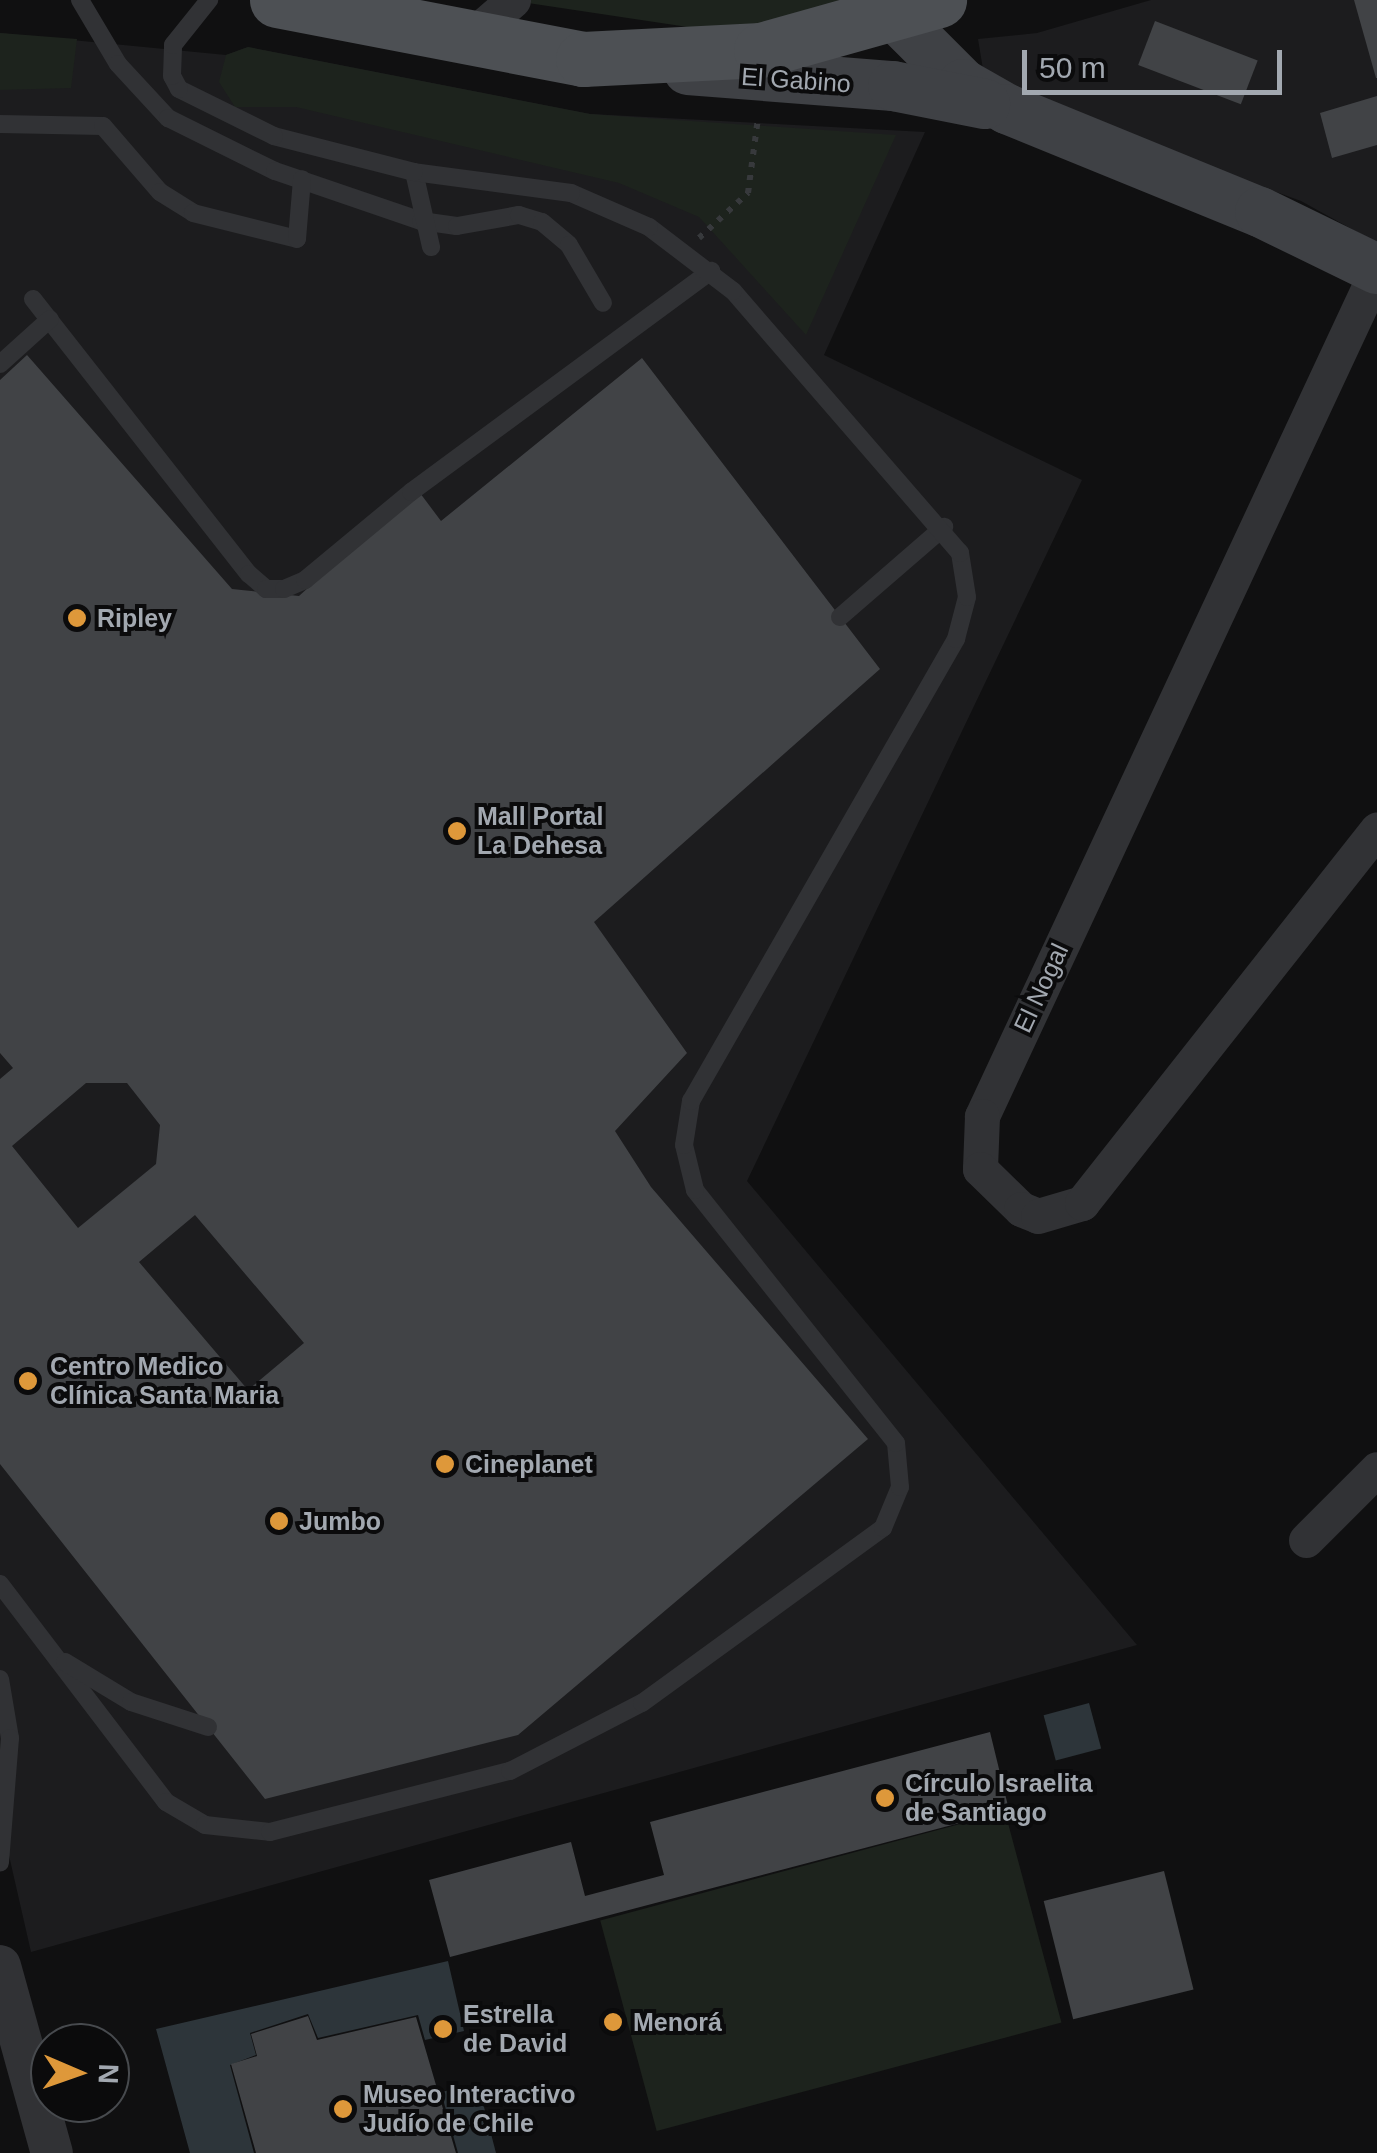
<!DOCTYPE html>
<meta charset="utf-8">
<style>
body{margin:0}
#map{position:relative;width:1377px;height:2153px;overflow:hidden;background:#101011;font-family:Helvetica,sans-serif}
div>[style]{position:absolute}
.built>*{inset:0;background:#1c1c1e}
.green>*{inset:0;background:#1d231d;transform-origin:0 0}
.water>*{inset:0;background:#2d353a;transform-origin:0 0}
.building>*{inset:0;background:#414346;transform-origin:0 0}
.path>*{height:6px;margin-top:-3px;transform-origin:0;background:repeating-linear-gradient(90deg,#37393c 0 5px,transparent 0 13px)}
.service>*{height:18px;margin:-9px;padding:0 9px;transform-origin:9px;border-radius:9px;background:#313235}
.minor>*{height:35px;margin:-17.5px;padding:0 17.5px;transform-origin:17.5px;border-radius:17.5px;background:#313235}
.tertiary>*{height:42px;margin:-21px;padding:0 21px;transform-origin:21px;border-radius:21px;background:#313235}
.secondary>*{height:50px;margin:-25px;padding:0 25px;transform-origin:25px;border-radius:25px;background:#3f4145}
.primary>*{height:55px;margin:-27.5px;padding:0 27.5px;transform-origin:27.5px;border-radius:27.5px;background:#4d5054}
.dots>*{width:28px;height:28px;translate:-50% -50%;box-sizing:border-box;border:5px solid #0b0b0c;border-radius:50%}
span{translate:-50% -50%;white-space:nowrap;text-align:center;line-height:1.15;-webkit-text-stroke:8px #0b0b0c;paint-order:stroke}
.street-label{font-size:25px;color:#a2a8b0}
.poi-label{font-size:25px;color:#a2a8b0;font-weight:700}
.left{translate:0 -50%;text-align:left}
.north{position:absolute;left:30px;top:2023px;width:100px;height:100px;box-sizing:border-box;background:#0b0b0c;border:2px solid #474a4e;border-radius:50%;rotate:92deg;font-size:28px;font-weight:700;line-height:40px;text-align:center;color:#a2a8b0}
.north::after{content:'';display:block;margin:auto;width:35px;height:45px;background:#de983a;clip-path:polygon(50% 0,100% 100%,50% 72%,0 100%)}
.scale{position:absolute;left:1022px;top:50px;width:260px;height:45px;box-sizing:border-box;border:5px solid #a2a8b0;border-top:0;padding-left:12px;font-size:30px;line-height:35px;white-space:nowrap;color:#a2a8b0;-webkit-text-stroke:8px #0b0b0c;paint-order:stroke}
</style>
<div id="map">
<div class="built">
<div style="clip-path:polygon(1151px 0,1377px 0,1377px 243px,1301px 201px,986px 87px,978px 39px,1037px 33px)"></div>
<div style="clip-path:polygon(0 33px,226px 55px,248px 47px,590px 114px,925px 132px,824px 355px,1082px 480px,747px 1181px,1137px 1645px,31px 1952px,0 1816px)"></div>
</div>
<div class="green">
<div style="clip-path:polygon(508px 0,865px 0,741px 35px)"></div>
<div style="clip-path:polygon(0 33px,77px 39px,71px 88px,0 90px)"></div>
<div style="clip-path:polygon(248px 47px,590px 114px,896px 135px,806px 335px,699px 217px,619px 183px,296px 107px,235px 107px,219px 82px,226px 55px)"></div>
<div style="left:1005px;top:1812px;width:218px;height:419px;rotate:75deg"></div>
</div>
<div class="water">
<div style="left:1089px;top:1703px;width:47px;height:47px;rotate:75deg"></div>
<div style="clip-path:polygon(448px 1961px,464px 2031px,425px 2040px,418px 2015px,318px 2038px,308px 2014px,250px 2033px,256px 2055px,230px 2065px,254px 2153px,190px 2153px,156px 2029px)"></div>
<div style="clip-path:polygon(478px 2084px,496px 2153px,458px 2153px,441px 2092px)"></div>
</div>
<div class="building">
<div style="clip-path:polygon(1354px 0,1377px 0,1377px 78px,1376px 78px)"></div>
<div style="left:1155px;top:21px;width:110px;height:47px;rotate:21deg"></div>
<div style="clip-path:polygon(1377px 96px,1377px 145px,1332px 158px,1320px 113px)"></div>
<div style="clip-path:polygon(evenodd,27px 355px,232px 589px,299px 596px,417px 489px,441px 521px,642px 358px,880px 669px,594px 922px,687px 1053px,615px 1131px,651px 1187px,868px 1439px,518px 1735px,265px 1799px,0 1464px,0 1079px,13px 1068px,0 1053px,0 380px,27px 355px,86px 1083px,127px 1083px,160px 1125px,156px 1164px,78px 1228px,12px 1146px,86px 1083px,27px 355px,195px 1215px,304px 1343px,248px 1390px,139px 1262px,195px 1215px)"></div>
<div style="clip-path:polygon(990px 1732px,1009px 1810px,450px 1957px,429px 1880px,571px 1842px,585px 1896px,664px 1875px,650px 1822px)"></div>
<div style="left:1164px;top:1871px;width:122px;height:124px;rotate:76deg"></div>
<div style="clip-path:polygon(308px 2016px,317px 2040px,416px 2017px,456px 2153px,256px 2153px,231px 2064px,257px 2056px,251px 2034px)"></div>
</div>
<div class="path">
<div style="left:699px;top:238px;width:67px;rotate:-42.6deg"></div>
<div style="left:748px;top:193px;width:76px;rotate:-82.4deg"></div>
</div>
<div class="service">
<div style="left:80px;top:0;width:74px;rotate:59.3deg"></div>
<div style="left:118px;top:64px;width:74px;rotate:47.2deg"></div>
<div style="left:168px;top:118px;width:119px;rotate:26.4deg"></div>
<div style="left:275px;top:171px;width:154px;rotate:18.9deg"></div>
<div style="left:421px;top:221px;width:36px;rotate:8deg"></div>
<div style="left:457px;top:226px;width:63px;rotate:-10.1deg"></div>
<div style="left:519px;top:215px;width:24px;rotate:17deg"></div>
<div style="left:542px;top:222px;width:35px;rotate:40deg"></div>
<div style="left:569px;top:245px;width:67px;rotate:59.6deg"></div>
<div style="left:0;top:124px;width:103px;rotate:1.1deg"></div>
<div style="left:103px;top:126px;width:87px;rotate:49.2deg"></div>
<div style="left:160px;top:192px;width:39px;rotate:32deg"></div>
<div style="left:193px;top:213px;width:107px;rotate:14deg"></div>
<div style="left:297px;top:239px;width:60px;rotate:-85.2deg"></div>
<div style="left:414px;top:172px;width:77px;rotate:77.2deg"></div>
<div style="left:33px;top:299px;width:350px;rotate:51.9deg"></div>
<div style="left:249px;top:574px;width:23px;rotate:41deg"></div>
<div style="left:266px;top:589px;width:18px"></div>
<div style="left:284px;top:589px;width:23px;rotate:-23deg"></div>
<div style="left:305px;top:580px;width:138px;rotate:-39.7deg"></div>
<div style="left:411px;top:492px;width:373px;rotate:-36.4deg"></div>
<div style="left:0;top:364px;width:67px;rotate:-42deg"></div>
<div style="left:840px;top:617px;width:138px;rotate:-40.9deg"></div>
<div style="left:0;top:1584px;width:274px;rotate:52.7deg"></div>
<div style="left:166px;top:1802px;width:45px;rotate:30.5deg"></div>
<div style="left:205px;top:1825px;width:65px;rotate:6.1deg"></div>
<div style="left:270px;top:1832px;width:248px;rotate:-14.3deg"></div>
<div style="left:510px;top:1771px;width:148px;rotate:-27.3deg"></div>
<div style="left:642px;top:1703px;width:298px;rotate:-36deg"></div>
<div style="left:883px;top:1528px;width:44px;rotate:-67.5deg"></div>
<div style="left:900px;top:1487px;width:44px;rotate:-95.2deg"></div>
<div style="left:896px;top:1443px;width:323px;rotate:-128.5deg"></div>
<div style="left:695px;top:1190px;width:46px;rotate:-103.7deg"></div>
<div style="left:684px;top:1145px;width:45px;rotate:-81deg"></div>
<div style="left:691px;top:1101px;width:533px;rotate:-60.16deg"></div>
<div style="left:956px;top:639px;width:43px;rotate:-75.3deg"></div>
<div style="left:967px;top:597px;width:45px;rotate:-99deg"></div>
<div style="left:960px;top:553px;width:347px;rotate:-130.9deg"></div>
<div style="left:733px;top:291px;width:106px;rotate:-142.7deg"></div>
<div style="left:649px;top:227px;width:85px;rotate:-156.4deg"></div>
<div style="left:571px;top:193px;width:158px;rotate:-172.4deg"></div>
<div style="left:414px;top:172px;width:145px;rotate:-165.6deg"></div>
<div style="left:274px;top:136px;width:106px;rotate:-153.7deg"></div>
<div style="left:179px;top:89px;width:15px;rotate:-118deg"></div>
<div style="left:172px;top:76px;width:31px;rotate:-88deg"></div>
<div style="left:173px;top:45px;width:58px;rotate:-51.3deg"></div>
<div style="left:65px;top:1662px;width:77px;rotate:31.2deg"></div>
<div style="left:131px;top:1702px;width:81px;rotate:18deg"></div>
<div style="left:0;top:1679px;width:60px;rotate:80.4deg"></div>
<div style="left:10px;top:1738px;width:125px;rotate:94.6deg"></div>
</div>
<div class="minor">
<div style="left:467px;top:40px;width:61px;rotate:-41deg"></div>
<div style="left:1377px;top:270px;width:934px;rotate:115.03deg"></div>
<div style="left:982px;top:1116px;width:53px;rotate:92.2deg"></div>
<div style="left:980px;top:1169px;width:57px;rotate:44.3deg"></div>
<div style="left:1021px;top:1209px;width:18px;rotate:22deg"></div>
<div style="left:1038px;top:1216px;width:46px;rotate:-16.5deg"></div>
<div style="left:1082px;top:1203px;width:476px;rotate:-51.7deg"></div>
<div style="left:1306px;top:1540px;width:100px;rotate:-45deg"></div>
</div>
<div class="tertiary">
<div style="left:0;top:1966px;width:194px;rotate:74.5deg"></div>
</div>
<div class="secondary">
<div style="left:879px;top:0;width:119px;rotate:45deg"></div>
<div style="left:963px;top:84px;width:51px;rotate:29.6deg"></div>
<div style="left:1007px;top:109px;width:273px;rotate:22.2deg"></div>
<div style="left:1260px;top:212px;width:130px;rotate:26deg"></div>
<div style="left:688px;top:70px;width:206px;rotate:4.5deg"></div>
<div style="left:893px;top:86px;width:94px;rotate:11.1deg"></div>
</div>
<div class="primary">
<div style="left:277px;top:0;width:312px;rotate:10.9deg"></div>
<div style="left:583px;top:59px;width:178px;rotate:-2.9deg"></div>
<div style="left:761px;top:50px;width:185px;rotate:-15.7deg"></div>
</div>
<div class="dots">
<div style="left:77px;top:618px;background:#de983a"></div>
<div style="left:457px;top:831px;background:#de983a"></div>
<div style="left:28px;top:1381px;background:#de983a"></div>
<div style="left:445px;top:1464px;background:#de983a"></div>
<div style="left:279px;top:1521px;background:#de983a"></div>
<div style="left:885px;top:1798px;background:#de983a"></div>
<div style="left:613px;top:2022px;background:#de983a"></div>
<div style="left:443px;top:2029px;background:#de983a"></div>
<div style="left:343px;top:2109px;background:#de983a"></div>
</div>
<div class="street-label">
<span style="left:796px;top:80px;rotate:4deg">El Gabino</span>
<span style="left:1041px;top:988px;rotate:-65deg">El Nogal</span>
</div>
<div class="poi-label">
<span class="left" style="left:97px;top:618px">Ripley</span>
<span class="left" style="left:477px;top:831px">Mall Portal<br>La Dehesa</span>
<span class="left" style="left:50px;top:1381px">Centro Medico<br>Clínica Santa Maria</span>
<span class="left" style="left:465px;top:1464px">Cineplanet</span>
<span class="left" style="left:299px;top:1521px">Jumbo</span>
<span class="left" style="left:905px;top:1798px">Círculo Israelita<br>de Santiago</span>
<span class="left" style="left:463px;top:2029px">Estrella<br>de David</span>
<span class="left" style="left:633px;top:2022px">Menorá</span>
<span class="left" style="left:363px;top:2109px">Museo Interactivo<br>Judío de Chile</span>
</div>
<div class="north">N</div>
<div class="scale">50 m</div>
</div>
